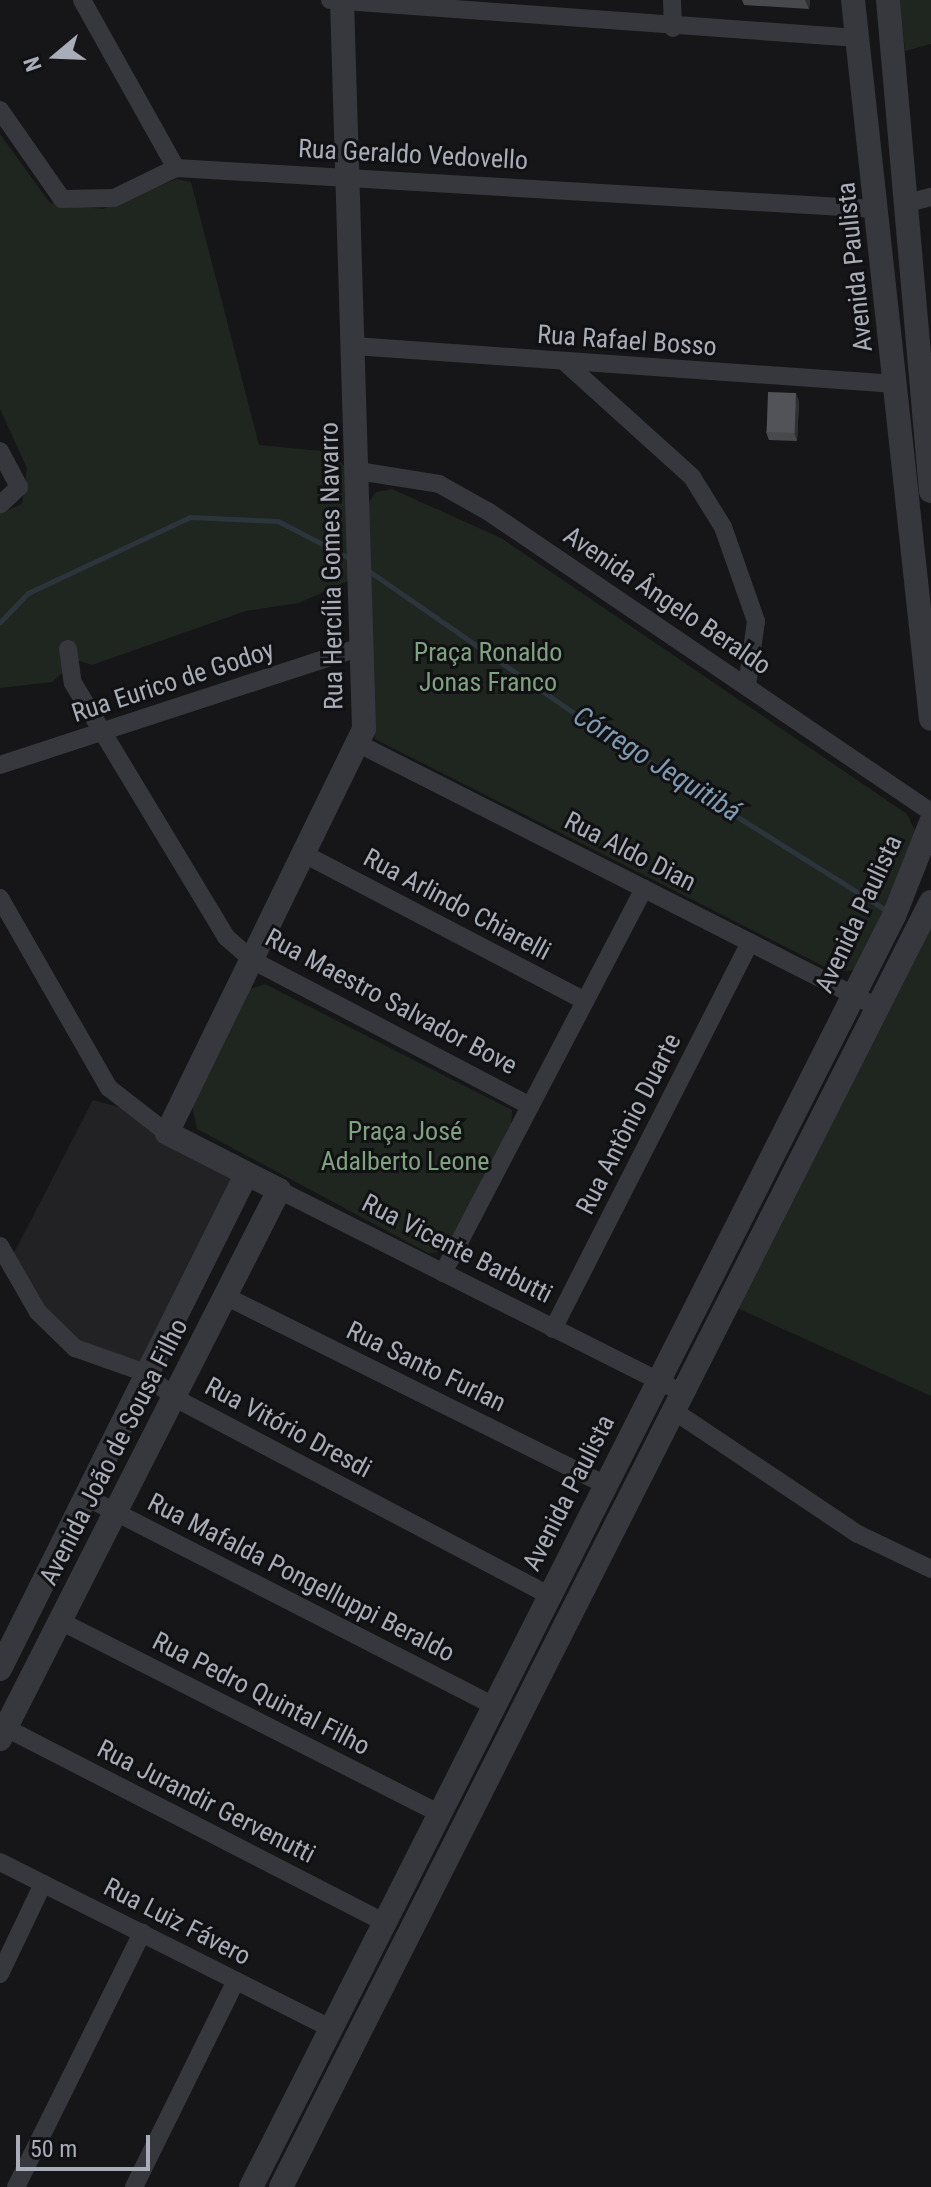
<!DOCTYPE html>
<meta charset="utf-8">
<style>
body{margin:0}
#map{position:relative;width:931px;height:2187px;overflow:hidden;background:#161618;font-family:"Roboto Condensed",sans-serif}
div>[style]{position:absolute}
.built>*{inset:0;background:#222225}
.green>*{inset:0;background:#1e261f}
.stream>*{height:5px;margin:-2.5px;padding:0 2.5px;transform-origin:2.5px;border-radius:2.5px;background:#2c353c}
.minor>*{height:18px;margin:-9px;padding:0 9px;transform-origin:9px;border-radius:9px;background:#37383d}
.tertiary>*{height:24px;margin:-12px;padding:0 12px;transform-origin:12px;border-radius:12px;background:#37383d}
.wall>*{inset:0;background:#47494d}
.shaded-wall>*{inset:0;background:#2f3033}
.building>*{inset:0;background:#525359;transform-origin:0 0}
span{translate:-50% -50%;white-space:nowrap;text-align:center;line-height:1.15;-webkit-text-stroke:6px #111113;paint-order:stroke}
.street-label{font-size:26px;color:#a8adb8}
.park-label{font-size:26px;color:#7fa381}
.water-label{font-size:28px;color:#7f9bb3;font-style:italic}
.north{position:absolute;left:16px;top:16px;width:80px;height:80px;-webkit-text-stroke:6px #111113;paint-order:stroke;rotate:251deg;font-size:22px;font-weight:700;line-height:32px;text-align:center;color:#a8adb8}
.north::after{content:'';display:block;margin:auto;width:28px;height:36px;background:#a8adb8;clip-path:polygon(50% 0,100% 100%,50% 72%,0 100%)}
.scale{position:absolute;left:16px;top:2135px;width:134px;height:36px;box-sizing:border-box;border:4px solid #a8adb8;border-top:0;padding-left:10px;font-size:24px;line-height:28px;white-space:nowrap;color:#a8adb8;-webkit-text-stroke:6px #111113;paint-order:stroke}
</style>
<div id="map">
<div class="built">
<div style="clip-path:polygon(93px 1100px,122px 1108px,241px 1177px,146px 1369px,78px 1346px,43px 1309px,12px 1257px)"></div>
</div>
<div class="green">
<div style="clip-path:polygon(900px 0,931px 0,931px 44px,905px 51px)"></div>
<div style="clip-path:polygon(0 134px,50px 203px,103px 209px,177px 179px,191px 182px,259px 445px,333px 452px,355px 480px,350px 580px,299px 603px,246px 611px,92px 665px,76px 660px,52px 682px,0 688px,0 514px,22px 504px,27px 468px,0 409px)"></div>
<div style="clip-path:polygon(392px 489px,501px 538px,907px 814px,918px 837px,855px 970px,835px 972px,375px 739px,365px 508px,376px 492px)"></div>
<div style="clip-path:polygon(931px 901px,931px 1396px,728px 1304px)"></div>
<div style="clip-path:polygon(265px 984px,512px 1110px,511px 1125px,444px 1252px,428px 1253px,197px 1129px,192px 1106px,250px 989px)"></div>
</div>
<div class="stream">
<div style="left:366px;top:569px;width:274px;rotate:34.7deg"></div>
<div style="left:591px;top:725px;width:352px;rotate:32.1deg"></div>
<div style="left:0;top:622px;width:40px;rotate:-46deg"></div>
<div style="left:28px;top:593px;width:179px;rotate:-25.1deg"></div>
<div style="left:190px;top:517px;width:88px;rotate:2.6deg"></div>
<div style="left:278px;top:521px;width:82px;rotate:27.5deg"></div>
</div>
<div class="minor">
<div style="left:82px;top:0;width:193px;rotate:60.8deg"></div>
<div style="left:330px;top:0;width:529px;rotate:4.12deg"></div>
<div style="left:672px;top:0;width:28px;rotate:88deg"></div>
<div style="left:0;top:110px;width:108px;rotate:55.1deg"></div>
<div style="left:62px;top:199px;width:52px;rotate:-1.1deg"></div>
<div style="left:114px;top:198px;width:69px;rotate:-25.8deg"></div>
<div style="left:176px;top:168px;width:701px;rotate:3.35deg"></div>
<div style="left:908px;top:203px;width:24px;rotate:-15deg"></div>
<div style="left:354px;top:346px;width:543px;rotate:4.01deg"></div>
<div style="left:567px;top:364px;width:169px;rotate:42.1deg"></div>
<div style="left:692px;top:477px;width:59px;rotate:58.2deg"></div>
<div style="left:723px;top:527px;width:100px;rotate:70.7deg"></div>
<div style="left:756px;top:621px;width:66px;rotate:97.9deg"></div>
<div style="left:0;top:451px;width:41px;rotate:62.2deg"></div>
<div style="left:19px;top:487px;width:26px;rotate:137deg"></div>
<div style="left:358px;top:471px;width:82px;rotate:9.1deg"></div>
<div style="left:439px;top:484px;width:57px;rotate:29.2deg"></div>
<div style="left:489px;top:512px;width:534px;rotate:34.17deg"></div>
<div style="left:68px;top:649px;width:34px;rotate:82deg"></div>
<div style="left:73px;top:683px;width:297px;rotate:58.9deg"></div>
<div style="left:226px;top:937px;width:37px;rotate:41deg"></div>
<div style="left:254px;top:961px;width:312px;rotate:27.7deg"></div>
<div style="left:359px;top:744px;width:581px;rotate:26.92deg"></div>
<div style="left:0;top:765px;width:381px;rotate:-18.1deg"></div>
<div style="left:306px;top:855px;width:315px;rotate:27.6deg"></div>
<div style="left:0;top:898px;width:219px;rotate:60.2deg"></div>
<div style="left:109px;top:1088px;width:73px;rotate:37.8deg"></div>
<div style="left:279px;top:1190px;width:438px;rotate:26.7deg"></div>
<div style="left:0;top:1246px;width:76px;rotate:60.1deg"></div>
<div style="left:38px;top:1312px;width:52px;rotate:44.2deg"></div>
<div style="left:75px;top:1348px;width:75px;rotate:19.4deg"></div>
<div style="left:146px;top:1373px;width:36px;rotate:42deg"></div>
<div style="left:173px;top:1397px;width:425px;rotate:27.8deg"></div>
<div style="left:443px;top:1273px;width:434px;rotate:-62.4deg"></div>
<div style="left:225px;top:1296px;width:422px;rotate:26.4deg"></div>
<div style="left:553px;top:1329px;width:434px;rotate:-63deg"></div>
<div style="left:674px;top:1411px;width:221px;rotate:33.8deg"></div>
<div style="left:858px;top:1534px;width:81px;rotate:25.6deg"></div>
<div style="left:86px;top:1497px;width:457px;rotate:27.1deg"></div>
<div style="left:60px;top:1621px;width:425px;rotate:26.9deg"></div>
<div style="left:6px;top:1728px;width:425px;rotate:27.2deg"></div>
<div style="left:0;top:1862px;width:369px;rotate:26.7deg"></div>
<div style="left:0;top:1974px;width:100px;rotate:-64.5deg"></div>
<div style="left:16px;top:2187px;width:284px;rotate:-63.6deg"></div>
<div style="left:134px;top:2187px;width:230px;rotate:-63.7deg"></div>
</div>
<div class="tertiary">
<div style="left:853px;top:0;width:723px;rotate:83.81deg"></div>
<div style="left:888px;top:0;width:493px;rotate:85deg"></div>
<div style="left:0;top:1669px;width:552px;rotate:-63.53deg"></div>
<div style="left:0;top:1739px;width:616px;rotate:-63.06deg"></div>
<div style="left:279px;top:1190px;width:126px;rotate:-153deg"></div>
<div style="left:167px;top:1133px;width:449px;rotate:-64deg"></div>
<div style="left:364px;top:729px;width:729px;rotate:-91.73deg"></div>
<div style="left:251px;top:2187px;width:1424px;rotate:-63.17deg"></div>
<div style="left:894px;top:916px;width:101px;rotate:-68.5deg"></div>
<div style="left:281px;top:2187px;width:1440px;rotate:-63.17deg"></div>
</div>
<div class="wall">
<div style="clip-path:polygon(742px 0,810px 0,809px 9px,744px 5px)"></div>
<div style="clip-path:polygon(799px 401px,797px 441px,769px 440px,766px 432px)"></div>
</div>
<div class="shaded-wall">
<div style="clip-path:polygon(805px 0,810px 0,809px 9px)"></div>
<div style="clip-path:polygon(796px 393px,799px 401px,797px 441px,794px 433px)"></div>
</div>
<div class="building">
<div style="left:768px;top:392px;width:28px;height:40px;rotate:2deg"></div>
</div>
<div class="street-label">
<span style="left:413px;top:155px;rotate:3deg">Rua Geraldo Vedovello</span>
<span style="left:855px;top:267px;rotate:-96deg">Avenida Paulista</span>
<span style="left:627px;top:341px;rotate:4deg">Rua Rafael Bosso</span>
<span style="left:332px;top:566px;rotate:-91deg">Rua Hercília Gomes Navarro</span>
<span style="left:667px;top:601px;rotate:34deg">Avenida Ângelo Beraldo</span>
<span style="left:173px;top:682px;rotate:-18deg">Rua Eurico de Godoy</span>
<span style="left:630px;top:852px;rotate:27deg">Rua Aldo Dian</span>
<span style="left:457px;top:905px;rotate:28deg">Rua Arlindo Chiarelli</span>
<span style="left:859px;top:914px;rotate:-65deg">Avenida Paulista</span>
<span style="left:391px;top:1002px;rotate:28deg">Rua Maestro Salvador Bove</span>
<span style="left:629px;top:1124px;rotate:-63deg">Rua Antônio Duarte</span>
<span style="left:457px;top:1249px;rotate:27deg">Rua Vicente Barbutti</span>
<span style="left:426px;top:1367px;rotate:26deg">Rua Santo Furlan</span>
<span style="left:288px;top:1428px;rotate:28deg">Rua Vitório Dresdi</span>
<span style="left:114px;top:1452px;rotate:-63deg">Avenida João de Sousa Filho</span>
<span style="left:569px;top:1493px;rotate:-63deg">Avenida Paulista</span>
<span style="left:301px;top:1578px;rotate:27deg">Rua Mafalda Pongelluppi Beraldo</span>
<span style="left:261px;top:1694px;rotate:27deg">Rua Pedro Quintal Filho</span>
<span style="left:206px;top:1802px;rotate:27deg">Rua Jurandir Gervenutti</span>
<span style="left:177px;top:1922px;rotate:27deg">Rua Luiz Fávero</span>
</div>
<div class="park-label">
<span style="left:488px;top:668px">Praça Ronaldo<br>Jonas Franco</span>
<span style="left:405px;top:1147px">Praça José<br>Adalberto Leone</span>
</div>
<div class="water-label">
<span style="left:657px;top:764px;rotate:32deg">Córrego Jequitibá</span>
</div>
<div class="north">N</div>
<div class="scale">50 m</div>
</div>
